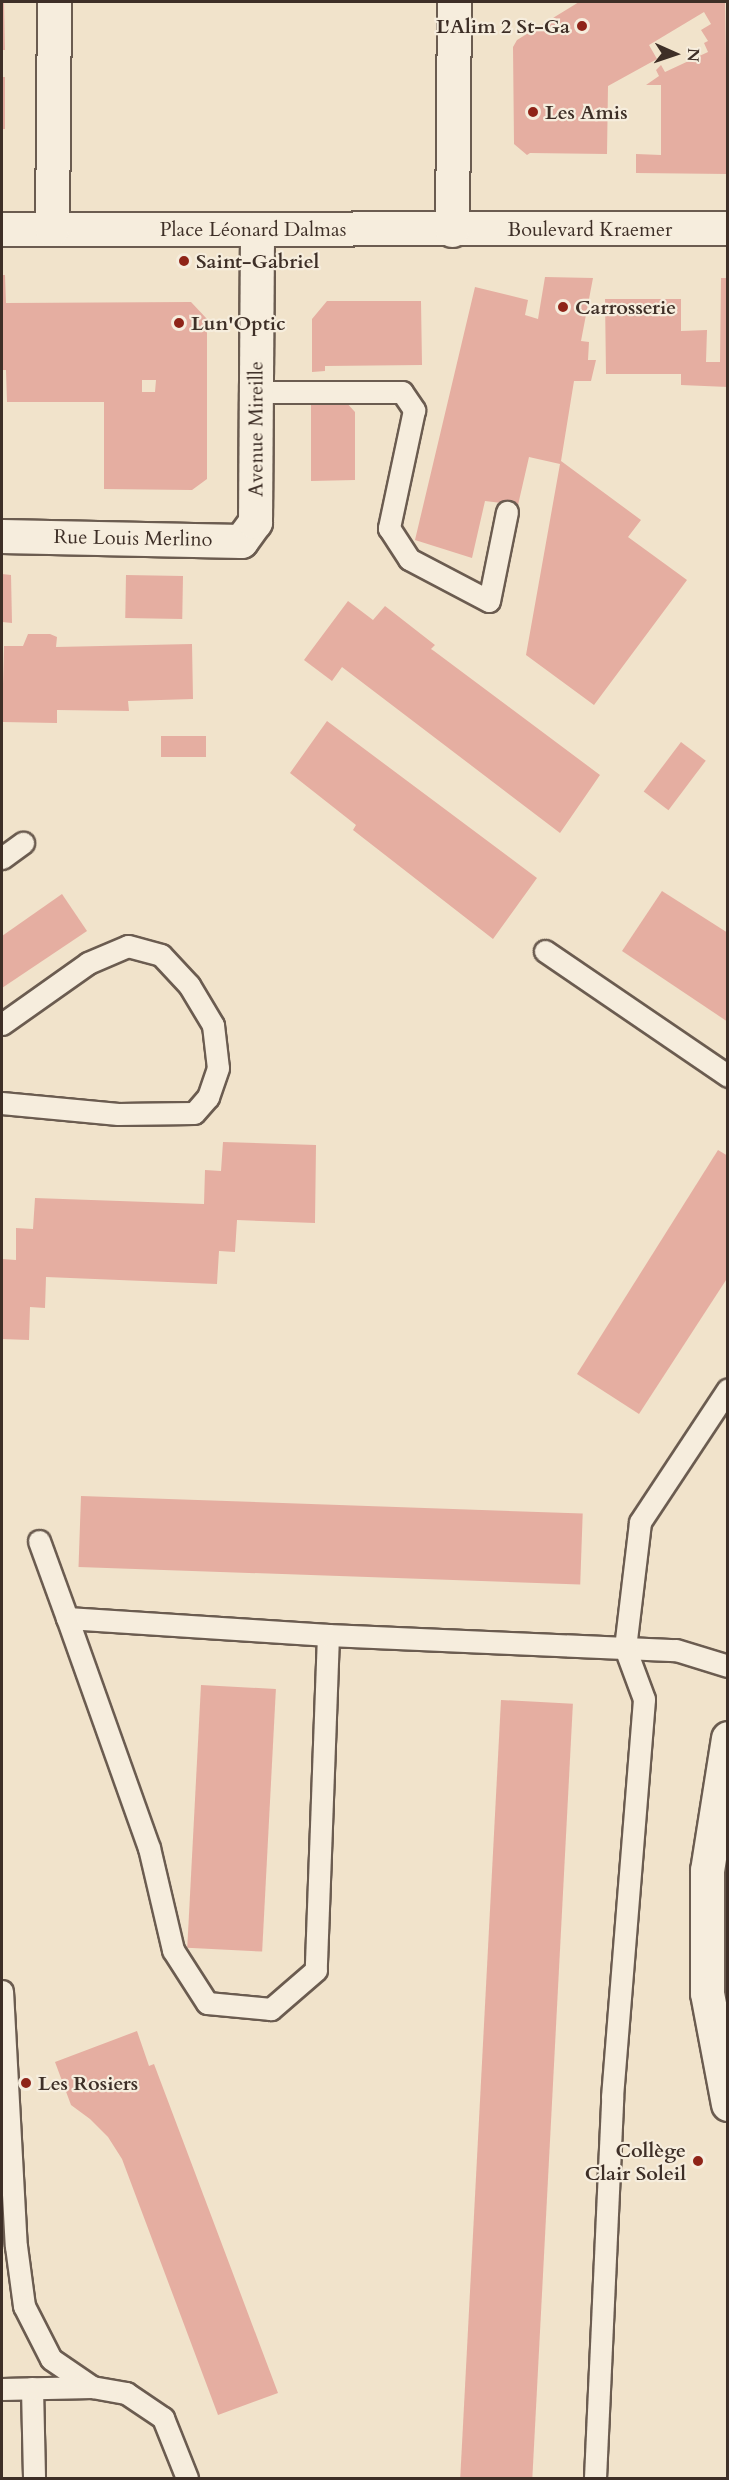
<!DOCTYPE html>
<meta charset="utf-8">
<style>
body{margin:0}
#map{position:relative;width:729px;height:2480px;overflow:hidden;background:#f1e3cb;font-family:Cardo,serif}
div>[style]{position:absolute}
.building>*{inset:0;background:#e5aea1;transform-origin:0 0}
.roads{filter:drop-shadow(2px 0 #6b5c50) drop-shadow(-2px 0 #6b5c50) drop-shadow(0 2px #6b5c50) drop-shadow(0 -2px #6b5c50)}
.lane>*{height:21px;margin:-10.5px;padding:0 10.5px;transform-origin:10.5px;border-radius:10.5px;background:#f6eddd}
.street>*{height:33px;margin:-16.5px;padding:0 16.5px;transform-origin:16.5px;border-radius:16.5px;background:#f6eddd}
.secondary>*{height:33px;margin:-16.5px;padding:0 16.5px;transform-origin:16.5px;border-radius:16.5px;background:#f6eddd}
.dots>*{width:16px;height:16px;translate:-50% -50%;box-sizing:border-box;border:3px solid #f6eddd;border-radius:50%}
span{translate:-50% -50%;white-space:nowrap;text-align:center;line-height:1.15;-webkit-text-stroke:4.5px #f6eddd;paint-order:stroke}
.poi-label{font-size:20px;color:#3e2f27;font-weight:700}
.right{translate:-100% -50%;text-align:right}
.left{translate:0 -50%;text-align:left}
.street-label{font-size:20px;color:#3e2f27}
.frame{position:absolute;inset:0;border:3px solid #3e2f27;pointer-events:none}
.north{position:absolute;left:645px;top:24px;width:60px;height:60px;-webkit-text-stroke:4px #f6eddd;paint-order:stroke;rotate:93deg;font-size:16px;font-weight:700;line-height:24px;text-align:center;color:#3e2f27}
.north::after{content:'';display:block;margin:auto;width:21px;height:27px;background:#3e2f27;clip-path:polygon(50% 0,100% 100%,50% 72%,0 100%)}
</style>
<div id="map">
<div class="building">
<div style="clip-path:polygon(2px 2px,4px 2px,5px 50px,2px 50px)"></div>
<div style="clip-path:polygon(579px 2px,725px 2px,728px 174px,636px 173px,636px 154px,661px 155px,661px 85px,646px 85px,659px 76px,656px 70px,661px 65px,665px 72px,708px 52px,704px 43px,708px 41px,701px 30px,711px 24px,704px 12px,649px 45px,657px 59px,608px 86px,607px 154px,530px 153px,527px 155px,514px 144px,513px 47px,517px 40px)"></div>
<div style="left:2px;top:77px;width:3px;height:52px"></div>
<div style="clip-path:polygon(evenodd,2px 275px,5px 275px,6px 303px,191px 302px,207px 319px,207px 479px,192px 490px,104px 489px,104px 402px,7px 402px,6px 370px,2px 370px,2px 275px,142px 380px,156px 380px,155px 392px,142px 392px,142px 380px)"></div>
<div style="clip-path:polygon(545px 277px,593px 278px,581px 341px,589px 342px,588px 360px,596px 360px,591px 381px,574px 381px,561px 461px,641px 520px,628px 537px,687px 580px,594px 705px,526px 655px,560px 464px,529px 457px,518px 505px,485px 501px,472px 558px,415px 540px,475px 287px,528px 300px,525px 315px,538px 319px)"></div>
<div style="clip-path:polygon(721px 278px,728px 278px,728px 387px,681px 385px,681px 374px,606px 374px,605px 299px,681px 299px,681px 331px,707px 330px,706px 362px,720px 362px)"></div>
<div style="clip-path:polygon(327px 301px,421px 301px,422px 365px,325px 366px,325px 371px,312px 372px,312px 319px)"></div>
<div style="clip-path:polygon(311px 401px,345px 401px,355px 412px,355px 480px,311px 481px)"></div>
<div style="clip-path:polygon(2px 574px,11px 575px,12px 623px,2px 622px)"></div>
<div style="left:126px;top:575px;width:57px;height:43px;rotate:1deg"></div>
<div style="clip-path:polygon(348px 601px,373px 620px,385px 606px,435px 645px,431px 649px,434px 651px,600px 775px,560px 833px,342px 667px,332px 681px,304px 660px)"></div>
<div style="clip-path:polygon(28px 634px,50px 634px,57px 637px,56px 647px,192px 644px,193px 699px,128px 701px,129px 711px,57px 710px,57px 723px,2px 722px,4px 646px,23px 646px)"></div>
<div style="clip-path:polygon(327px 721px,537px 878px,493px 939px,353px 830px,356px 825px,290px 773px)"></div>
<div style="left:161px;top:736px;width:45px;height:21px"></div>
<div style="left:681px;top:742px;width:31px;height:62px;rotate:37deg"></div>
<div style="clip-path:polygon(662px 891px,728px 933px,728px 1022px,622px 951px)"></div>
<div style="clip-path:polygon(62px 894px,87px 931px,2px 988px,2px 936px)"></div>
<div style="clip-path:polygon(223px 1142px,316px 1145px,315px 1223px,237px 1220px,235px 1252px,219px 1251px,217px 1284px,46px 1277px,45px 1308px,30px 1307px,29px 1340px,2px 1339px,2px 1259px,16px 1260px,16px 1228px,33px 1229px,35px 1198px,204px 1204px,205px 1170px,221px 1171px)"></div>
<div style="clip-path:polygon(718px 1150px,728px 1156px,728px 1277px,639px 1414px,577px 1374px)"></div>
<div style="left:81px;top:1496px;width:502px;height:71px;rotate:2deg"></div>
<div style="left:201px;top:1685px;width:75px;height:263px;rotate:3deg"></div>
<div style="left:501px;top:1700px;width:72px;height:779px;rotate:3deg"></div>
<div style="clip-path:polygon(137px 2031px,149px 2066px,154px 2064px,278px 2393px,218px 2415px,122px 2159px,108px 2137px,90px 2119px,71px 2105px,55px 2062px)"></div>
</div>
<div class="roads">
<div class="lane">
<div style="left:255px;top:392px;width:147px"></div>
<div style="left:402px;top:392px;width:22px;rotate:56deg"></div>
<div style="left:414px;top:410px;width:121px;rotate:102deg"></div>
<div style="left:389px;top:528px;width:37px;rotate:57deg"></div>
<div style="left:409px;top:559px;width:90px;rotate:27.7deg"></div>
<div style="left:489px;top:601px;width:91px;rotate:-78.6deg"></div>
<div style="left:2px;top:858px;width:26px;rotate:-36deg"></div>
<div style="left:545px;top:951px;width:222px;rotate:34.3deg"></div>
<div style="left:2px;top:1024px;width:105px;rotate:-35.3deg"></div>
<div style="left:88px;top:963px;width:43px;rotate:-23deg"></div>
<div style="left:128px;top:946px;width:34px;rotate:15deg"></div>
<div style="left:161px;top:955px;width:41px;rotate:47deg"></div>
<div style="left:189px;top:985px;width:47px;rotate:59deg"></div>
<div style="left:213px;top:1025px;width:43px;rotate:83.4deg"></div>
<div style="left:218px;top:1068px;width:31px;rotate:109deg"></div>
<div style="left:208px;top:1097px;width:21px;rotate:131deg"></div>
<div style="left:194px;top:1113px;width:76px;rotate:179.2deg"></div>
<div style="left:118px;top:1114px;width:117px;rotate:-174.6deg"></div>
<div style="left:39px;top:1541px;width:82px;rotate:70deg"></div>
<div style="left:328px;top:1635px;width:335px;rotate:92.1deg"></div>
<div style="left:316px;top:1970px;width:60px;rotate:139.1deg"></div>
<div style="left:271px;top:2009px;width:64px;rotate:-174.6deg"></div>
<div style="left:207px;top:2003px;width:63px;rotate:-122.7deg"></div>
<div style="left:173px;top:1950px;width:105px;rotate:-103.2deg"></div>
<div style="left:149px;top:1848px;width:244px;rotate:-109.6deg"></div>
<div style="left:67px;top:1618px;width:262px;rotate:3.7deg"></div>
<div style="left:328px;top:1635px;width:348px;rotate:2.5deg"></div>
<div style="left:676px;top:1650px;width:54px;rotate:17.1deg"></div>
<div style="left:2px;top:1991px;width:255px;rotate:86.9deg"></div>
<div style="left:16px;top:2246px;width:61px;rotate:82.4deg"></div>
<div style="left:24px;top:2306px;width:59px;rotate:63deg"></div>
<div style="left:51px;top:2359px;width:50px;rotate:34.3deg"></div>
<div style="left:92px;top:2387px;width:35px;rotate:10deg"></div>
<div style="left:126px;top:2393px;width:45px;rotate:34deg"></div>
<div style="left:163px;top:2418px;width:65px;rotate:68.2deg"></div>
<div style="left:32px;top:2388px;width:90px;rotate:88.7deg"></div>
<div style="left:2px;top:2389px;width:90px;rotate:-1.3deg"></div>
<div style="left:595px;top:2478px;width:381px;rotate:-87.4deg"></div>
<div style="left:612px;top:2097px;width:399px;rotate:-85.4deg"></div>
<div style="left:644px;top:1699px;width:54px;rotate:-110.4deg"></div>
<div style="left:625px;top:1648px;width:127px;rotate:-83.2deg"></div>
<div style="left:640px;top:1522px;width:159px;rotate:-56.5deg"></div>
</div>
<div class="street">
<div style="left:2px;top:229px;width:726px;rotate:-0.08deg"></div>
<div style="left:52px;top:229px;width:227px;rotate:-89.5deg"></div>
<div style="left:452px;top:230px;width:228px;rotate:-89.5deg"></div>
<div style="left:2px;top:536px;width:239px;rotate:1.2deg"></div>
<div style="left:241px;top:541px;width:24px;rotate:-54deg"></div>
<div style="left:255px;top:522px;width:293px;rotate:-89.6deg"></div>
</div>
<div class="secondary">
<div style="left:728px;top:1738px;width:134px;rotate:99deg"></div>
<div style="left:707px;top:1870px;width:123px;rotate:90deg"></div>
<div style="left:707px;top:1993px;width:113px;rotate:79.3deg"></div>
</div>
</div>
<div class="dots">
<div style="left:582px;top:26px;background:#8f2418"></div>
<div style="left:533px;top:112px;background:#8f2418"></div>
<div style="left:184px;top:261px;background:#8f2418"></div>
<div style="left:563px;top:307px;background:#8f2418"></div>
<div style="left:179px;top:323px;background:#8f2418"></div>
<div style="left:26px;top:2083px;background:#8f2418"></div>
<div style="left:698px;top:2161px;background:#8f2418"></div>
</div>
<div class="poi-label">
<span class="right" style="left:570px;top:26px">L'Alim 2 St-Ga</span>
<span class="left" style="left:545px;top:112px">Les Amis</span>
<span class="left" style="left:196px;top:261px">Saint-Gabriel</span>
<span class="left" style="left:575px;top:307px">Carrosserie</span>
<span class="left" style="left:191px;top:323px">Lun'Optic</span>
<span class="left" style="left:38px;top:2083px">Les Rosiers</span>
<span class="right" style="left:686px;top:2162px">Collège<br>Clair Soleil</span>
</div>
<div class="street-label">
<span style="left:253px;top:229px">Place Léonard Dalmas</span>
<span style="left:590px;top:229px">Boulevard Kraemer</span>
<span style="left:256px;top:429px;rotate:-90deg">Avenue Mireille</span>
<span style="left:133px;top:538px;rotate:1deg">Rue Louis Merlino</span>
</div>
<div class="frame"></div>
<div class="north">N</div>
</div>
